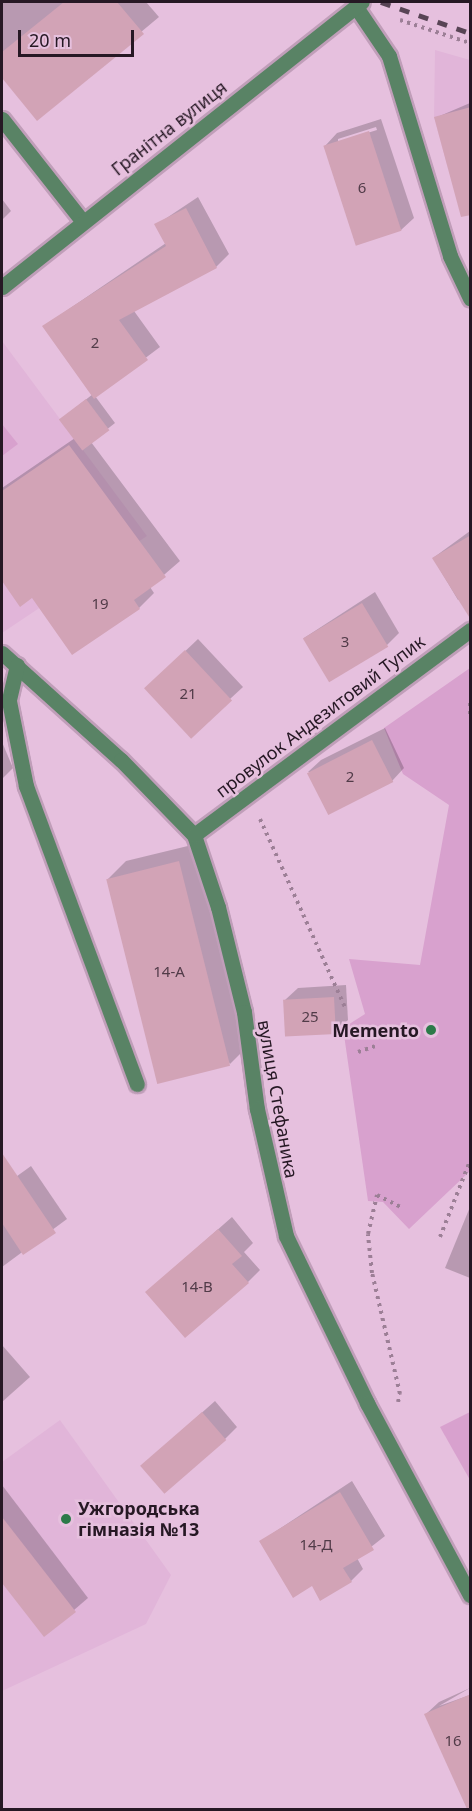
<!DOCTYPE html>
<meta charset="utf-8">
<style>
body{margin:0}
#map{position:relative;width:472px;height:1811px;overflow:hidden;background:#e6c0de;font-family:"Noto Sans",sans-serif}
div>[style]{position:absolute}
.built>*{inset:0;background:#e1b5d9}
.green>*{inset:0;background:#d8a1ce}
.shadow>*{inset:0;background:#0003}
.building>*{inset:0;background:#d2a3b6;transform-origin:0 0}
.path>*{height:4px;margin-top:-2px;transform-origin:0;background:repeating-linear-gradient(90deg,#9c7f96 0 3px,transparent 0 7.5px)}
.roads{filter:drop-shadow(2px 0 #c09eb9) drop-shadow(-2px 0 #c09eb9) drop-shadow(0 2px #c09eb9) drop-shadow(0 -2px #c09eb9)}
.minor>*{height:15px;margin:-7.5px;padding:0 7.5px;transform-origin:7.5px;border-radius:7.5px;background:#598365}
.rail>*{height:4.5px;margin-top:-2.25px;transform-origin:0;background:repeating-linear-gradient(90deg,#584455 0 10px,transparent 0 20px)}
.dots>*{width:16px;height:16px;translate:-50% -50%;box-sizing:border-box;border:3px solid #e6c0de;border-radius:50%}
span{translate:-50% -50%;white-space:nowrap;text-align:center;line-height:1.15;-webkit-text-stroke:5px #e6c0de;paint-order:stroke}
.number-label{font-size:15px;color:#513b48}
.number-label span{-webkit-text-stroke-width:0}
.street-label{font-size:18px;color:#261824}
.poi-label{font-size:18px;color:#261824;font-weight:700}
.right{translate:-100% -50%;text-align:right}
.left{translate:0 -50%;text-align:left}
.frame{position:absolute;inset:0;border:3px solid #261824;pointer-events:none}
.scale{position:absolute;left:18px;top:30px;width:116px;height:27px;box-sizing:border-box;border:3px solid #261824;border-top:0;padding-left:8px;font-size:18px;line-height:21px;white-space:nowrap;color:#261824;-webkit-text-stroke:4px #e6c0de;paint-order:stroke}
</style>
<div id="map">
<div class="built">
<div style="clip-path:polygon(435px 50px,470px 60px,470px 209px,447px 165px,434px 117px)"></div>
<div style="clip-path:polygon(2px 341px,147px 536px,2px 633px)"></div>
<div style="clip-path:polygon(60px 1420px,171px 1575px,146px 1624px,2px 1691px,2px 1462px)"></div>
</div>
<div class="green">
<div style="clip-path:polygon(2px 424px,18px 444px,2px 456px)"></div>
<div style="clip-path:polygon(470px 668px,470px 1171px,409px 1229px,383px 1202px,368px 1201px,343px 1028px,365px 1014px,349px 959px,420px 965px,449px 805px,403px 774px,384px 728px)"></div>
<div style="clip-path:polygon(470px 1412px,470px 1480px,440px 1427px)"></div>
</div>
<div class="shadow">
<div style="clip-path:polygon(2px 2px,146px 2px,159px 17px,37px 119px,2px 75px)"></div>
<div style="clip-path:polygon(470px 103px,470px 157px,435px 118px)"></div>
<div style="clip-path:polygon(evenodd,381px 119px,414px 218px,401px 230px,325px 146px,337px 133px,381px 119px,376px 127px,377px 130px,338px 142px,338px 139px,376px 127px)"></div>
<div style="clip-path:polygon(198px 197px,229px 254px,216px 267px,134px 311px,160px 347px,95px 396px,115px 423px,91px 442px,180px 561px,150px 587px,154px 593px,139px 608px,33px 596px,20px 605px,2px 578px,2px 488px,75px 438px,61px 419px,93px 394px,44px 326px,166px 243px,156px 225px)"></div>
<div style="clip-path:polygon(2px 199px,11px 211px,2px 220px)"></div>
<div style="clip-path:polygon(470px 531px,470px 592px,458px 600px,433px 558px)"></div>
<div style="clip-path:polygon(375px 592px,399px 633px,387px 645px,304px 638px)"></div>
<div style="clip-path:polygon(198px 639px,243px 687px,230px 699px,159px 676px)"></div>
<div style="clip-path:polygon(385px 728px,404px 768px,392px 781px,308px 772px,321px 760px)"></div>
<div style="clip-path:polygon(2px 742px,13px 768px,2px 779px)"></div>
<div style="clip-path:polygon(196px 844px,248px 1046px,230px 1064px,108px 879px,126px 861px)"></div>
<div style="clip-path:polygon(346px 985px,348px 1020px,335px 1033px,285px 1000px,298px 988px)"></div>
<div style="clip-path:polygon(31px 1166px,67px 1219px,2px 1267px,2px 1187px)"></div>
<div style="clip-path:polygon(470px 1207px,470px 1278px,445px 1268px)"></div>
<div style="clip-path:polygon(232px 1217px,253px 1243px,244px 1252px,260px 1270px,248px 1282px,147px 1292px)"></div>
<div style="clip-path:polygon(2px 1345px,30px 1377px,2px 1402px)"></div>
<div style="clip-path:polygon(215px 1401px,237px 1427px,225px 1439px,142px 1466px)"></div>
<div style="clip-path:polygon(352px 1481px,385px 1536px,357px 1558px,363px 1569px,351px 1581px,312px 1584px,261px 1541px)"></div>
<div style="clip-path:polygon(2px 1485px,88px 1598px,45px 1635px,2px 1579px)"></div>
<div style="clip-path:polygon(470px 1688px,439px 1706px,470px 1695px,468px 1810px,426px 1714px,439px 1702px)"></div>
</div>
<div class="building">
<div style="clip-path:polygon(64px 2px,117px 2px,144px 34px,37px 121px,2px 78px,2px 52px)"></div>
<div style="clip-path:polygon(471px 107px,471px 215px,461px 217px,434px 117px)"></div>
<div style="left:369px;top:131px;width:105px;height:48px;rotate:72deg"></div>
<div style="clip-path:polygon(186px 208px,217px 268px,119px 320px,148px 360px,94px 399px,42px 326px,166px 246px,154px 224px)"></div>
<div style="left:86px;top:399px;width:39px;height:34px;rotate:53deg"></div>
<div style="clip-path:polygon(69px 445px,166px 577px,134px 600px,140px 609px,72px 655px,32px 598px,20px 607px,2px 581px,2px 491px)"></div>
<div style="clip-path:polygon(471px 535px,471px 620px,432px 558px)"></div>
<div style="left:362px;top:603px;width:51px;height:69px;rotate:59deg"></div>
<div style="left:185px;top:650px;width:69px;height:56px;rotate:47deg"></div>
<div style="left:372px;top:740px;width:47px;height:73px;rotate:63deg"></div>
<div style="left:179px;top:861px;width:211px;height:75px;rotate:76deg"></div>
<div style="left:334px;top:997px;width:37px;height:51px;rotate:87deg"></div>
<div style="clip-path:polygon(2px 1153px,56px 1233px,23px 1255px,2px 1223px)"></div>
<div style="clip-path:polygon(218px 1229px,242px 1256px,232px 1264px,249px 1283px,185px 1338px,145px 1292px)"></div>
<div style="left:202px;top:1412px;width:37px;height:82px;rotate:49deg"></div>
<div style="clip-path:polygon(340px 1492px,374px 1550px,343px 1568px,352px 1582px,320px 1601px,312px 1586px,293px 1598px,259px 1541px)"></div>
<div style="clip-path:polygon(2px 1517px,76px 1612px,44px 1637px,2px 1583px)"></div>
<div style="clip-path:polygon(471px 1694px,471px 1809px,467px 1809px,424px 1714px)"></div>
</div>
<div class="path">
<div style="left:400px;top:20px;width:74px;rotate:18.2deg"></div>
<div style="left:470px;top:703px;width:15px;rotate:90deg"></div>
<div style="left:260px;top:819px;width:206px;rotate:65.7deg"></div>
<div style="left:358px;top:1052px;width:18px;rotate:-19deg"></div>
<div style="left:440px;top:1237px;width:82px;rotate:-68.5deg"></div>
<div style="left:398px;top:1402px;width:8px;rotate:-76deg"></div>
<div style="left:400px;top:1394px;width:124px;rotate:-103deg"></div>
<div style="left:372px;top:1273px;width:39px;rotate:-96deg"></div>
<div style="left:368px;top:1234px;width:40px;rotate:-77deg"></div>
<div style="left:377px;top:1195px;width:27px;rotate:27deg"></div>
</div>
<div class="roads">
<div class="minor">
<div style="left:356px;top:7px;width:59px;rotate:56deg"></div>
<div style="left:389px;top:56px;width:209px;rotate:73deg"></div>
<div style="left:450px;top:256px;width:47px;rotate:64.5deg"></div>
<div style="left:2px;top:119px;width:131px;rotate:51.8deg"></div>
<div style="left:2px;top:287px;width:459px;rotate:-38.4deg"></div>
<div style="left:2px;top:653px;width:160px;rotate:42deg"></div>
<div style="left:121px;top:760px;width:105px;rotate:45.8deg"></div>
<div style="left:194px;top:835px;width:76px;rotate:71.6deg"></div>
<div style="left:218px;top:907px;width:108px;rotate:76.1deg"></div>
<div style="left:244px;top:1012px;width:98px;rotate:82.4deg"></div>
<div style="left:257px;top:1109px;width:130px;rotate:77.1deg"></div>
<div style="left:286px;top:1236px;width:186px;rotate:64.1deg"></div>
<div style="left:367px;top:1403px;width:218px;rotate:61.8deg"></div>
<div style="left:17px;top:665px;width:37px;rotate:103deg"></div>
<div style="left:9px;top:701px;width:87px;rotate:78.7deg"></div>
<div style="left:26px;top:786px;width:318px;rotate:69.6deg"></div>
<div style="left:194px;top:835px;width:344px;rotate:-36.6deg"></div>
</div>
</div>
<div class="rail">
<div style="left:381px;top:2px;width:94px;rotate:19.2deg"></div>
</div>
<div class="dots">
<div style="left:431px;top:1030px;background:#2c7a49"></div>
<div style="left:66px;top:1519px;background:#2c7a49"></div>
</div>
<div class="number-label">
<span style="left:362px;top:188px">6</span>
<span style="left:95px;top:343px">2</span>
<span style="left:100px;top:604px">19</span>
<span style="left:345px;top:642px">3</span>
<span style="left:188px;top:694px">21</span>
<span style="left:350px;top:777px">2</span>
<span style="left:169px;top:972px">14-А</span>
<span style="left:310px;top:1017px">25</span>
<span style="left:197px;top:1287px">14-В</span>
<span style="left:316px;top:1545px">14-Д</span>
<span style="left:453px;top:1741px">16</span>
</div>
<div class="street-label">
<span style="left:169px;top:128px;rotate:-38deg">Гранітна вулиця</span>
<span style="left:320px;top:716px;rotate:-37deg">провулок Андезитовий Тупик</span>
<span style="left:278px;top:1099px;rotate:80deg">вулиця Стефаника</span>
</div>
<div class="poi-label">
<span class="right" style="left:419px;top:1030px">Memento</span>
<span class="left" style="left:78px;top:1519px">Ужгородська<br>гімназія №13</span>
</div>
<div class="frame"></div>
<div class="scale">20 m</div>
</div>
